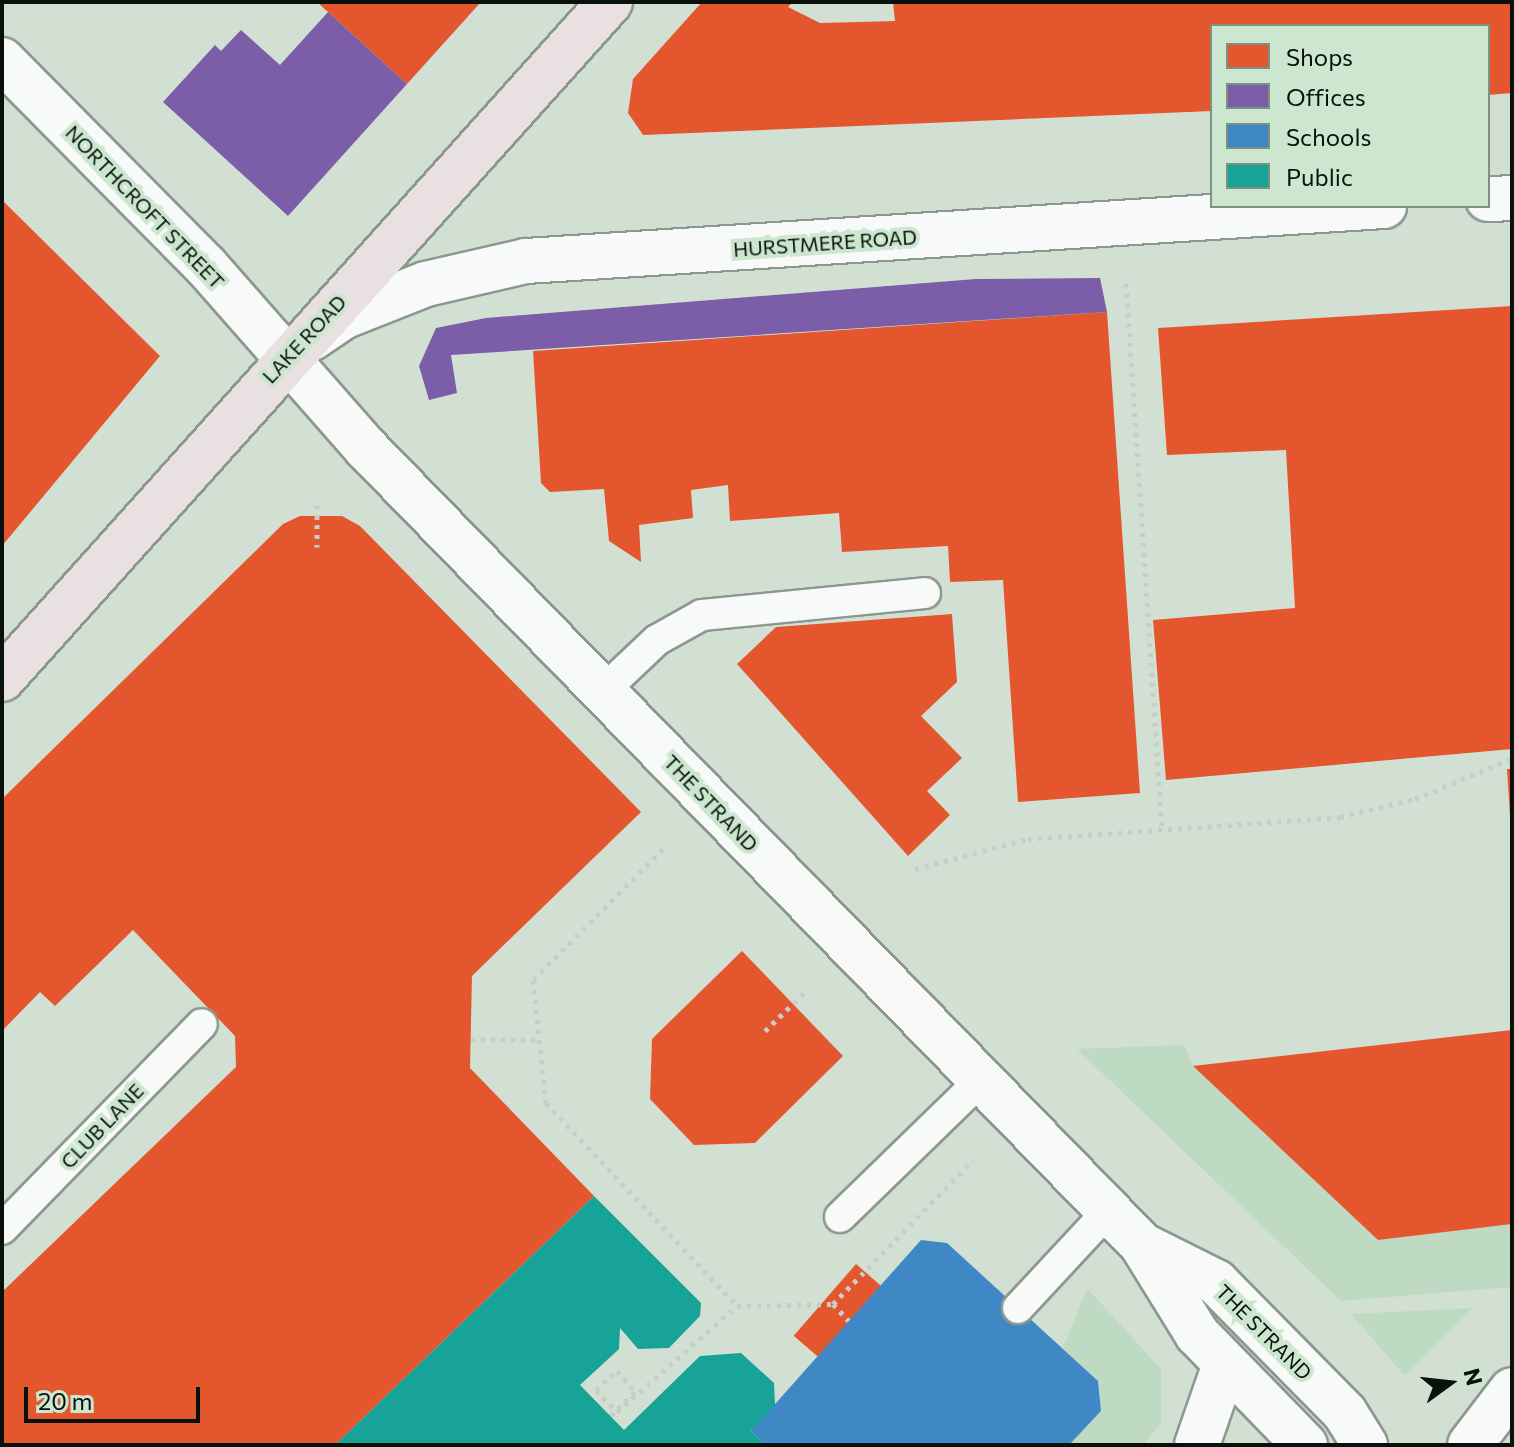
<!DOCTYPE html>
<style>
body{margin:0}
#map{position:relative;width:1514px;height:1447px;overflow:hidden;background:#d2e0d4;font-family:Commissioner,sans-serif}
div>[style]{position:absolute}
.green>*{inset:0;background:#bedac2}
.shops>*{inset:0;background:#e4572e;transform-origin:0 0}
.offices>*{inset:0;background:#7b5ea7}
.schools>*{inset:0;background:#3f88c5}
.public>*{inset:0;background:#17a398}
.path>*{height:5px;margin-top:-2.5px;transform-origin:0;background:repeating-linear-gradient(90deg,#c9cdca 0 4px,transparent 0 10px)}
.roads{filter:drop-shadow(2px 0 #8c978e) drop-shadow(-2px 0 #8c978e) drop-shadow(0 2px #8c978e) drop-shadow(0 -2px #8c978e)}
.service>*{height:30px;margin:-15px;padding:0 15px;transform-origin:15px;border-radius:15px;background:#f8faf9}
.minor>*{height:44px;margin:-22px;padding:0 22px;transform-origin:22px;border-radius:22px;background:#f8faf9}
.tertiary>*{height:44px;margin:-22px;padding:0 22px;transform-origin:22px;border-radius:22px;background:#f8faf9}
.primary>*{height:44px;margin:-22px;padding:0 22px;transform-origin:22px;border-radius:22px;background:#e9e1e1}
.path-bridge>*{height:5px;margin-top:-2.5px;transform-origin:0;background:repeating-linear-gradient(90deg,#c9cdca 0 4px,transparent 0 10px)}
span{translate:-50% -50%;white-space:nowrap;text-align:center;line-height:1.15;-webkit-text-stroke:8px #cce6d0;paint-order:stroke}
.street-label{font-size:20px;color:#09120a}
.frame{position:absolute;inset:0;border:4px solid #09120a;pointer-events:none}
.legend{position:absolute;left:1210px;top:24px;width:280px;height:184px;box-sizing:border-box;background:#cce6d0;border:2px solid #7e9181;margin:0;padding:10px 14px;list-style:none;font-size:24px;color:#09120a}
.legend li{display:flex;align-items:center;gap:16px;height:40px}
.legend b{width:40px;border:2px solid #7e9181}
.north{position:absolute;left:1410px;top:1343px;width:80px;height:80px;-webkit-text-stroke:6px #cce6d0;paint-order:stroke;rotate:75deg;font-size:22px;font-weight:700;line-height:32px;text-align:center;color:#09120a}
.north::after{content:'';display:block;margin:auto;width:28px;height:36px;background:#09120a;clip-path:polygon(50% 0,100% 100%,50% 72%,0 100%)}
.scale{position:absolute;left:24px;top:1387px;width:176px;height:36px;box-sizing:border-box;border:4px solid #09120a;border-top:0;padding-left:10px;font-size:24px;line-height:28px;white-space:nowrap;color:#09120a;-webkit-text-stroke:6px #cce6d0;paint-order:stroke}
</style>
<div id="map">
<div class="green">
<div style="clip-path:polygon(1184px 1045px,1193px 1066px,1378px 1240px,1512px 1224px,1512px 1287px,1341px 1301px,1077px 1049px)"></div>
<div style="clip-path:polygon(1087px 1288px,1161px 1369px,1161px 1423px,1143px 1445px,1069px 1445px,1101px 1411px,1098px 1381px,1063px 1348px)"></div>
<div style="clip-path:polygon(1473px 1308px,1405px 1376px,1351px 1314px)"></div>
</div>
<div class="shops">
<div style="clip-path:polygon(317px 2px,481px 2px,407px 84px)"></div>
<div style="clip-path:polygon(702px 2px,793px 2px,788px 7px,820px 23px,895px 21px,893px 2px,1512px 2px,1512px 93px,1488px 95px,1488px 26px,1212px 26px,1212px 111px,643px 135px,628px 113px,633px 79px)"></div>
<div style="clip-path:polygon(2px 200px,160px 356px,2px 546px)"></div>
<div style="clip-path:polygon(1512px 306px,1512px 749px,1166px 780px,1153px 620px,1295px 608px,1286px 450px,1167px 455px,1158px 328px)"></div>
<div style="clip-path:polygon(1107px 312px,1140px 793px,1018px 802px,1003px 580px,950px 582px,948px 546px,842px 552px,839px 513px,730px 521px,728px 485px,691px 490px,693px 518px,639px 525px,641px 562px,609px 541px,604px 489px,550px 492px,541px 483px,533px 351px)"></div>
<div style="clip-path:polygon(300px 516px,342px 516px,360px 526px,641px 812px,472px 976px,470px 1068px,594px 1196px,335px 1445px,2px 1445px,2px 1292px,236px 1067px,235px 1036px,133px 930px,55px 1006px,40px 992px,2px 1031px,2px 799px,283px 524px)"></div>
<div style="clip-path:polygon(952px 614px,957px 682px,921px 716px,962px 758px,927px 791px,950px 815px,908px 856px,737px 664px,776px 627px)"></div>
<div style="clip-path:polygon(1507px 769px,1512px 769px,1512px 816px,1510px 816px)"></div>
<div style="clip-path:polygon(742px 951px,843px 1056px,755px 1143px,694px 1145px,650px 1099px,652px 1039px)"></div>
<div style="clip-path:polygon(1512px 1030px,1512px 1224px,1378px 1240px,1193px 1066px)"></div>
<div style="left:856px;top:1264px;width:33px;height:95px;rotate:41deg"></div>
</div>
<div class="offices">
<div style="clip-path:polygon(328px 12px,407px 84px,288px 216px,163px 102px,215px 45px,221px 51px,241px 30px,280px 65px)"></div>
<div style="clip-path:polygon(1100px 278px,1107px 312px,451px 355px,457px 393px,429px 400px,419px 366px,436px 328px,486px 318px,976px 279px)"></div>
</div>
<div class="schools">
<div style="clip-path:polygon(921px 1240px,947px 1243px,1098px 1381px,1101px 1411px,1069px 1445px,766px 1445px,751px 1431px)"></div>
</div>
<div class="public">
<div style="clip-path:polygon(594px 1196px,701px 1303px,700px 1316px,669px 1348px,638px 1349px,620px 1328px,619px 1349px,580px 1385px,624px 1430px,700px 1356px,741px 1353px,774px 1383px,775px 1405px,751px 1431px,766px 1445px,335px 1445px)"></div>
</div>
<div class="path">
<div style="left:1126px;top:283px;width:548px;rotate:86.23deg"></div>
<div style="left:317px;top:505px;width:42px;rotate:90deg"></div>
<div style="left:663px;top:849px;width:185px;rotate:134.8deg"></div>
<div style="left:533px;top:980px;width:124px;rotate:84deg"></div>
<div style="left:546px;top:1103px;width:279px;rotate:46.7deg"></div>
<div style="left:737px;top:1306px;width:96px;rotate:-1.2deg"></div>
<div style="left:833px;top:1304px;width:201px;rotate:-45.8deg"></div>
<div style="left:915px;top:869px;width:117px;rotate:-14.9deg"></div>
<div style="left:1028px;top:839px;width:313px;rotate:-4deg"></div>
<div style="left:1340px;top:817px;width:77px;rotate:-13.5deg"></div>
<div style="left:1415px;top:799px;width:105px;rotate:-22.9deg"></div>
<div style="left:765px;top:1031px;width:57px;rotate:-44.3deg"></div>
<div style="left:471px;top:1039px;width:68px;rotate:0.8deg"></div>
<div style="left:833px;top:1304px;width:23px;rotate:47deg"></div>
<div style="left:596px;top:1390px;width:30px;rotate:46deg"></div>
<div style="left:617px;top:1412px;width:160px;rotate:-41.5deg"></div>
</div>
<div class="roads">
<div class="service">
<div style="left:603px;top:691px;width:74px;rotate:-43.4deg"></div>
<div style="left:657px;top:640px;width:51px;rotate:-29.1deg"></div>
<div style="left:702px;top:615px;width:224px;rotate:-5.6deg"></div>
<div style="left:840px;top:1217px;width:197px;rotate:-44.2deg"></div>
<div style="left:2px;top:1229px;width:286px;rotate:-45.7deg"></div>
<div style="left:1018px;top:1308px;width:134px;rotate:-47.1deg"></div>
</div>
<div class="minor">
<div style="left:1488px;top:199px;width:24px;rotate:-2deg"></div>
<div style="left:312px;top:338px;width:40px;rotate:-34deg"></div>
<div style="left:345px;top:316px;width:87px;rotate:-21.6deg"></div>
<div style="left:426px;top:284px;width:103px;rotate:-13deg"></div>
<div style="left:526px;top:261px;width:860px;rotate:-3.67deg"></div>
<div style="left:1197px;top:1445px;width:83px;rotate:-70.9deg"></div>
<div style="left:1470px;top:1445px;width:69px;rotate:-52.6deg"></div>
</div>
<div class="tertiary">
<div style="left:2px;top:60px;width:290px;rotate:45.3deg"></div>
<div style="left:206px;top:266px;width:242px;rotate:48.7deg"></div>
<div style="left:366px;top:448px;width:1112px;rotate:45.76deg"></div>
<div style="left:1142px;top:1245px;width:105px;rotate:58.3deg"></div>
<div style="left:1197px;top:1334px;width:155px;rotate:45.8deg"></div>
<div style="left:1142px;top:1245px;width:83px;rotate:26.6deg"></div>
<div style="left:1216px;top:1282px;width:184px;rotate:45.4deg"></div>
<div style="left:1345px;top:1413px;width:38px;rotate:58deg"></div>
</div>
<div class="primary">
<div style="left:2px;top:679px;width:910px;rotate:-48.07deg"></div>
</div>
</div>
<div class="path-bridge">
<div style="left:596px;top:1390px;width:28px;rotate:-42deg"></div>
<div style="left:617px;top:1371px;width:28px;rotate:49deg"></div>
<div style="left:635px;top:1392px;width:35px;rotate:136deg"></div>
</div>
<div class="street-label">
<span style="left:145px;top:207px;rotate:46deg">NORTHCROFT STREET</span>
<span style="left:825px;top:243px;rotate:-4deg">HURSTMERE ROAD</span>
<span style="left:304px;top:339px;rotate:-47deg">LAKE ROAD</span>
<span style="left:711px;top:803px;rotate:46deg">THE STRAND</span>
<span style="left:102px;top:1126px;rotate:-46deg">CLUB LANE</span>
<span style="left:1264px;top:1332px;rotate:45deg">THE STRAND</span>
</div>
<div class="frame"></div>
<ul class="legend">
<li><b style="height:22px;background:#e4572e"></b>Shops</li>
<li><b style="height:22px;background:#7b5ea7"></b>Offices</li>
<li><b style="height:22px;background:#3f88c5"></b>Schools</li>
<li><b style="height:22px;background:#17a398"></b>Public</li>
</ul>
<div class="north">N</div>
<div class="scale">20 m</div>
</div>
